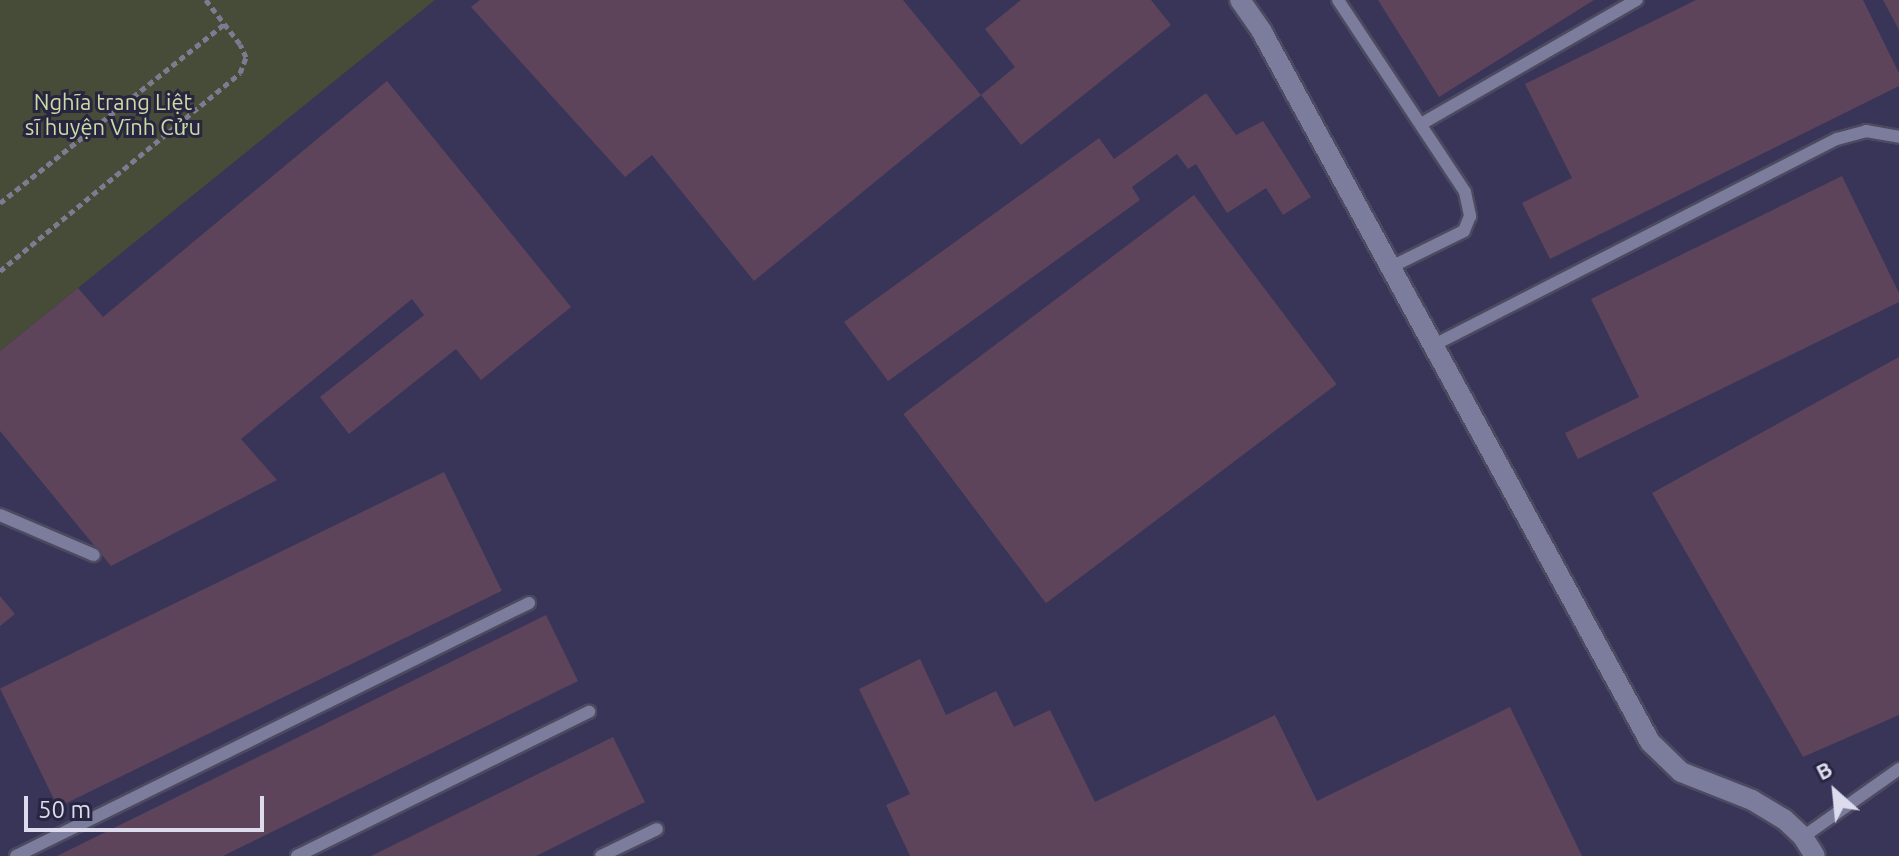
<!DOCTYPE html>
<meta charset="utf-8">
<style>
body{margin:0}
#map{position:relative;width:1899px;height:856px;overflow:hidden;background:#312f4b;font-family:Ubuntu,sans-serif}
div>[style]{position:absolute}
.built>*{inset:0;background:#383558}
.green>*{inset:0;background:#464c38}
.building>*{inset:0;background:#5d445a;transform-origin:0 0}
.path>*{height:5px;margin-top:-2.5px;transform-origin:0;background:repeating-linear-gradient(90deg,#7c7b92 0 6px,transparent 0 10px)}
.roads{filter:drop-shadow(2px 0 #4c4a61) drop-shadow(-2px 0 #4c4a61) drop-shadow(0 2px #4c4a61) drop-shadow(0 -2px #4c4a61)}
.service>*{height:12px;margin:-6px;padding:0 6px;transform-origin:6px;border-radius:6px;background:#7c7c9c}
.minor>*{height:20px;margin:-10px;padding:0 10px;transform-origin:10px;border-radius:10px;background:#7c7c9c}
span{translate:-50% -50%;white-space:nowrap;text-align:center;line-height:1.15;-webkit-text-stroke:6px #272540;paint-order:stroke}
.park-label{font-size:22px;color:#cadba4}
.north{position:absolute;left:1795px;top:752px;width:80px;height:80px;-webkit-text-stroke:6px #272540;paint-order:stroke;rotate:333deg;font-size:22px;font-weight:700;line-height:32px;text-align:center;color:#dcdcee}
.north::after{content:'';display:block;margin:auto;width:28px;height:36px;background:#dcdcee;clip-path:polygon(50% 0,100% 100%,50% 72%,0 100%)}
.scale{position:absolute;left:24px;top:796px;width:240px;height:36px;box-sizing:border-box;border:4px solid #dcdcee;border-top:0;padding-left:10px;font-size:24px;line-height:28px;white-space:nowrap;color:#dcdcee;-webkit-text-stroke:6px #272540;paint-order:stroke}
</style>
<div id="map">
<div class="built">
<div style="clip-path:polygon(435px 0,1899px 0,1899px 856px,0 856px,0 351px)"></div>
</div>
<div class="green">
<div style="clip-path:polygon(0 0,435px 0,0 351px)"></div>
</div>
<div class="building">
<div style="clip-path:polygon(480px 0,903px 0,981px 95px,754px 281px,652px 155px,625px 177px,471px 7px)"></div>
<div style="clip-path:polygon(1021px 0,1151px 0,1171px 25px,1021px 145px,981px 95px,1015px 67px,985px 29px)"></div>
<div style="clip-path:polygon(1378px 0,1594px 0,1439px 97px)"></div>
<div style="clip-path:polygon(1696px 0,1863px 0,1899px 73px,1899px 86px,1550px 259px,1522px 203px,1572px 178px,1525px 84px)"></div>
<div style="clip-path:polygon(1883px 0,1899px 0,1899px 30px)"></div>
<div style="clip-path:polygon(387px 81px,571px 307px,481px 380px,456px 349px,349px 434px,320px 397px,424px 315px,412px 299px,241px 439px,277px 480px,111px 566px,0 431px,0 351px,78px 288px,103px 317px)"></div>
<div style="clip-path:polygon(1206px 93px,1236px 135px,1263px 121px,1311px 197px,1283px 215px,1266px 188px,1227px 213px,1196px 164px,1188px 169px,1177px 154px,1132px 187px,1140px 200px,888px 381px,844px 322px,1099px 138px,1114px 159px)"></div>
<div style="clip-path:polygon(1842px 176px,1899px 293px,1899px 302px,1578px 459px,1565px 433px,1639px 397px,1591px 299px)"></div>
<div style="left:1194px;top:195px;width:237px;height:364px;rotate:53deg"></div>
<div style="clip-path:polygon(1899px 357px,1899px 715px,1803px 757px,1652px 493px)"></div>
<div style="left:444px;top:472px;width:132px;height:494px;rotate:64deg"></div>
<div style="clip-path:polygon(0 596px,15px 614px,0 626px)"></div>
<div style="clip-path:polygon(546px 615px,578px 681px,223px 856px,57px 856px)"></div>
<div style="clip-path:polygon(920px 659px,946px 715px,996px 691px,1014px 727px,1050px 710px,1095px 802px,1275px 715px,1317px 801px,1510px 707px,1582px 856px,910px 856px,886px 805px,910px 794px,859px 689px)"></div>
<div style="clip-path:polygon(613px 737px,645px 802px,536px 856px,371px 856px)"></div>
</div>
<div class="path">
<div style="left:0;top:203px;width:287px;rotate:-38.6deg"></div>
<div style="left:0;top:271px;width:311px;rotate:-39.5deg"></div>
<div style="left:240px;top:73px;width:17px;rotate:-69deg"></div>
<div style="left:246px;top:57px;width:14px;rotate:-115deg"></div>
<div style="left:240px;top:44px;width:56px;rotate:-127.7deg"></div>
</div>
<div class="roads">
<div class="service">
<div style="left:1338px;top:0;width:230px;rotate:56.5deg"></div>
<div style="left:1465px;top:192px;width:25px;rotate:78deg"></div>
<div style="left:1470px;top:216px;width:16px;rotate:112deg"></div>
<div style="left:1464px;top:231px;width:84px;rotate:153.7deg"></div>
<div style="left:1421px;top:124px;width:249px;rotate:-29.9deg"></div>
<div style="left:1432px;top:346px;width:455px;rotate:-27.1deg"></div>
<div style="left:1837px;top:139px;width:30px;rotate:-15deg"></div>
<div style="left:1866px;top:131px;width:34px;rotate:10deg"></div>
<div style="left:0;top:515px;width:102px;rotate:23.1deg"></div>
<div style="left:1803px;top:837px;width:118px;rotate:-35.3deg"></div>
<div style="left:16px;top:856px;width:572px;rotate:-26.25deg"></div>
<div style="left:297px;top:856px;width:326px;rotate:-26.3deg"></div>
<div style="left:601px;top:856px;width:62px;rotate:-25.7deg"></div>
</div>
<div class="minor">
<div style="left:1240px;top:0;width:39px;rotate:55deg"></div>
<div style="left:1262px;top:32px;width:809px;rotate:61.34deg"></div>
<div style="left:1650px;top:742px;width:43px;rotate:44.1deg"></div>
<div style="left:1681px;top:772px;width:76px;rotate:21.5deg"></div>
<div style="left:1752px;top:800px;width:37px;rotate:31deg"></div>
<div style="left:1784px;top:819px;width:26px;rotate:43deg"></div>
<div style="left:1803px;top:837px;width:22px;rotate:58deg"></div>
</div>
</div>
<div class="park-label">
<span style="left:113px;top:114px">Nghĩa trang Liệt<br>sĩ huyện Vĩnh Cửu</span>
</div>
<div class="north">B</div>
<div class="scale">50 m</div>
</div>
